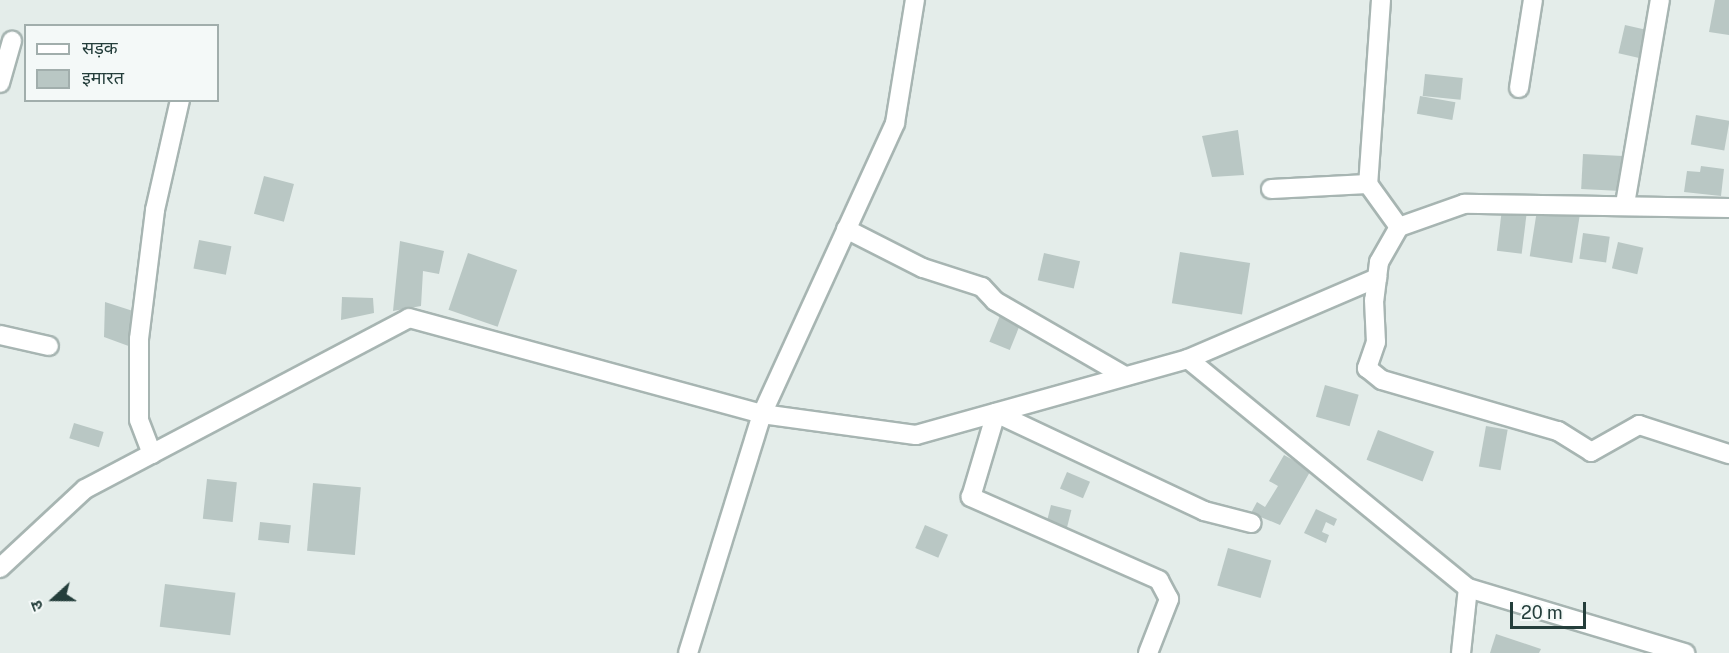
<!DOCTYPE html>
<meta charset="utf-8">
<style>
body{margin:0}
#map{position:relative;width:1729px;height:653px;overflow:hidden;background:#e4edea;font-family:"Public Sans","Noto Sans Devanagari",sans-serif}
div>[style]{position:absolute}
.building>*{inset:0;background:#b9c7c4;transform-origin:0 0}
.roads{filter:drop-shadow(2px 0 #a7b5b2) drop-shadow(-2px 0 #a7b5b2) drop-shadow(0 2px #a7b5b2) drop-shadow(0 -2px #a7b5b2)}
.minor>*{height:18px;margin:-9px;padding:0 9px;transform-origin:9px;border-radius:9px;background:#fff}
.tertiary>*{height:18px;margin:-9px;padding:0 9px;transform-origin:9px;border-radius:9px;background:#fff}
span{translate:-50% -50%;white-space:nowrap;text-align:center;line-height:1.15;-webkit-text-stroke:4.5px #f4f9f8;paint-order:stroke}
.legend{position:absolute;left:24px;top:24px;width:195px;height:78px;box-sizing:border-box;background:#f4f9f8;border:2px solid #a1aeac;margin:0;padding:8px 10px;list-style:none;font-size:18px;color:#243e3b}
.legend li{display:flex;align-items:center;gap:12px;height:30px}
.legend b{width:30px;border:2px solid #a1aeac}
.north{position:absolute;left:24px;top:569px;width:60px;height:60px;-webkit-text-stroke:4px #f4f9f8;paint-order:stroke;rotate:249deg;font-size:16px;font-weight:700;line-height:24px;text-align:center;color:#243e3b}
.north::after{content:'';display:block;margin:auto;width:21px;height:27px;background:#243e3b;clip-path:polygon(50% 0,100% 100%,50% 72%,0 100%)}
.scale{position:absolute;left:1510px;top:602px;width:76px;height:27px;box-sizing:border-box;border:3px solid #243e3b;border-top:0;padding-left:8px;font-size:18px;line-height:21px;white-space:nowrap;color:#243e3b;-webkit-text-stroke:4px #f4f9f8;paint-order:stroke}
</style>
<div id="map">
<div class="building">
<div style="clip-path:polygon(1715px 0,1729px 0,1729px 35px,1709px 32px)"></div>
<div style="left:1625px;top:25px;width:28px;height:29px;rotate:13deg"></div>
<div style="left:1425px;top:74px;width:38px;height:22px;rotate:6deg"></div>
<div style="left:1420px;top:96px;width:36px;height:18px;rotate:10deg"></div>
<div style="left:1696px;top:115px;width:34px;height:30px;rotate:10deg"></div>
<div style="clip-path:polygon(1238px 130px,1244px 175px,1212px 177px,1202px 136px)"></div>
<div style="left:1583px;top:154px;width:45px;height:35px;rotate:3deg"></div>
<div style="clip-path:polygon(1701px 166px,1724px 169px,1721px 196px,1684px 192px,1687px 171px,1700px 172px)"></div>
<div style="left:264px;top:176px;width:31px;height:39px;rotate:15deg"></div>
<div style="left:1538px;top:204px;width:43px;height:53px;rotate:9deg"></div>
<div style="left:1502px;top:209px;width:25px;height:42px;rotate:7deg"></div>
<div style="left:1583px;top:233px;width:27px;height:26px;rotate:8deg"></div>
<div style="left:199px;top:240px;width:33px;height:29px;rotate:11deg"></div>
<div style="clip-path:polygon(400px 241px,444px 251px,439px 274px,423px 271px,421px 306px,393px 311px)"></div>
<div style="left:1618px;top:242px;width:26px;height:27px;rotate:13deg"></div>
<div style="left:1180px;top:252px;width:71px;height:52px;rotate:9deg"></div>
<div style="left:468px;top:253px;width:52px;height:60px;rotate:19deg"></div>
<div style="left:1044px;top:253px;width:37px;height:28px;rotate:13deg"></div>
<div style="clip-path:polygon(342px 297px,373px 298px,374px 313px,341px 320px)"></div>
<div style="clip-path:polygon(105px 302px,133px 311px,134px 348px,104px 337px)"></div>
<div style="left:1001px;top:313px;width:22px;height:31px;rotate:22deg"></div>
<div style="left:1325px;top:385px;width:35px;height:33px;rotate:16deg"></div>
<div style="left:74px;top:423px;width:31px;height:16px;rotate:17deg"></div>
<div style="left:1486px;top:426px;width:22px;height:41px;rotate:10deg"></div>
<div style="left:1378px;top:430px;width:60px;height:32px;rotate:21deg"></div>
<div style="clip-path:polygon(1284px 455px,1311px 470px,1280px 525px,1251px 513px,1257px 502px,1265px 507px,1278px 486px,1269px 481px)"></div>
<div style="left:1067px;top:472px;width:25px;height:18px;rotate:23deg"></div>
<div style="left:207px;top:479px;width:30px;height:40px;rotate:6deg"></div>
<div style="left:313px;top:483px;width:48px;height:68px;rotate:5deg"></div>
<div style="left:1051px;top:505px;width:21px;height:21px;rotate:14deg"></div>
<div style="clip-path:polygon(1316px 509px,1337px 519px,1334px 526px,1326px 522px,1322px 532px,1329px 535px,1326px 543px,1304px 533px)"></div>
<div style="left:260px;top:522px;width:31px;height:18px;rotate:6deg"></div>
<div style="left:925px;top:525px;width:25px;height:25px;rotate:23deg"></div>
<div style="left:1228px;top:548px;width:45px;height:39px;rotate:16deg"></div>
<div style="left:165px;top:584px;width:71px;height:43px;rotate:7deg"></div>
<div style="clip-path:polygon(1496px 634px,1541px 649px,1539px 653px,1490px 653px)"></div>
</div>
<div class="roads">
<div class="minor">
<div style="left:1381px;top:0;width:184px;rotate:94deg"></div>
<div style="left:1368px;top:184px;width:53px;rotate:54.2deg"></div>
<div style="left:0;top:83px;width:44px;rotate:-74.1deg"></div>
<div style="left:1519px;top:88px;width:89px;rotate:-81deg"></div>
<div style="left:1271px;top:189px;width:97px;rotate:-3deg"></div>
<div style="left:1625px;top:204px;width:207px;rotate:-80.3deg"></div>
<div style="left:1729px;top:208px;width:265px;rotate:-179.1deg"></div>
<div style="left:1464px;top:204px;width:69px;rotate:160.5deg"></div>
<div style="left:1399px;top:227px;width:40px;rotate:119.7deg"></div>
<div style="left:1379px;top:262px;width:38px;rotate:97deg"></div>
<div style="left:1374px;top:300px;width:42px;rotate:87.3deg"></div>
<div style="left:1376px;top:342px;width:28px;rotate:109deg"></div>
<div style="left:1367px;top:368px;width:19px;rotate:39deg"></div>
<div style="left:1382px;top:380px;width:183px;rotate:16.2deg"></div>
<div style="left:1558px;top:431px;width:39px;rotate:32deg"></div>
<div style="left:1591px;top:452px;width:55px;rotate:-29.4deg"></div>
<div style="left:1639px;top:425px;width:95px;rotate:17.9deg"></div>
<div style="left:846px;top:229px;width:86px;rotate:26.9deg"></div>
<div style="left:923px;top:268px;width:62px;rotate:17.9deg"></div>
<div style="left:982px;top:287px;width:19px;rotate:47deg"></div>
<div style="left:995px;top:301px;width:150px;rotate:30deg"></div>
<div style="left:0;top:335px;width:50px;rotate:12.7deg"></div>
<div style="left:1188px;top:359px;width:206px;rotate:-23.2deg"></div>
<div style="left:152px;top:454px;width:36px;rotate:-111deg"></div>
<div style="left:139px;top:420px;width:81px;rotate:-90deg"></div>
<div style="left:139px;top:339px;width:130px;rotate:-82.9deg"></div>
<div style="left:155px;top:210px;width:113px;rotate:-77.2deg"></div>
<div style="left:688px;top:653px;width:250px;rotate:-72.8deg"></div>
<div style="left:762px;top:414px;width:320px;rotate:-65.4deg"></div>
<div style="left:895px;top:123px;width:125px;rotate:-80.8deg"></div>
<div style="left:1148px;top:653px;width:58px;rotate:-68.7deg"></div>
<div style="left:1169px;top:599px;width:21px;rotate:-118deg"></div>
<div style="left:1159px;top:580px;width:206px;rotate:-156.2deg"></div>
<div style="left:971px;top:497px;width:88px;rotate:-73.4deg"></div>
<div style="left:996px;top:413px;width:230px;rotate:25.2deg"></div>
<div style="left:1204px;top:511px;width:49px;rotate:14.3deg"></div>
<div style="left:1461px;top:653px;width:65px;rotate:-83.9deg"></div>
</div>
<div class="tertiary">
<div style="left:0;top:568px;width:116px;rotate:-42.9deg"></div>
<div style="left:85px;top:489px;width:366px;rotate:-27.8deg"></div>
<div style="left:409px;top:318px;width:366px;rotate:15.2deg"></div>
<div style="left:762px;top:414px;width:155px;rotate:7.8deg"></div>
<div style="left:916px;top:435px;width:282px;rotate:-15.6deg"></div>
<div style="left:1188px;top:359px;width:362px;rotate:39.3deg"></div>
<div style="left:1468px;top:588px;width:227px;rotate:16.7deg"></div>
</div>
</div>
<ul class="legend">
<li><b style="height:8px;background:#fff"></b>सड़क</li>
<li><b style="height:16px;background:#b9c7c4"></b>इमारत</li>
</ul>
<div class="north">उ</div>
<div class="scale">20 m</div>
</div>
